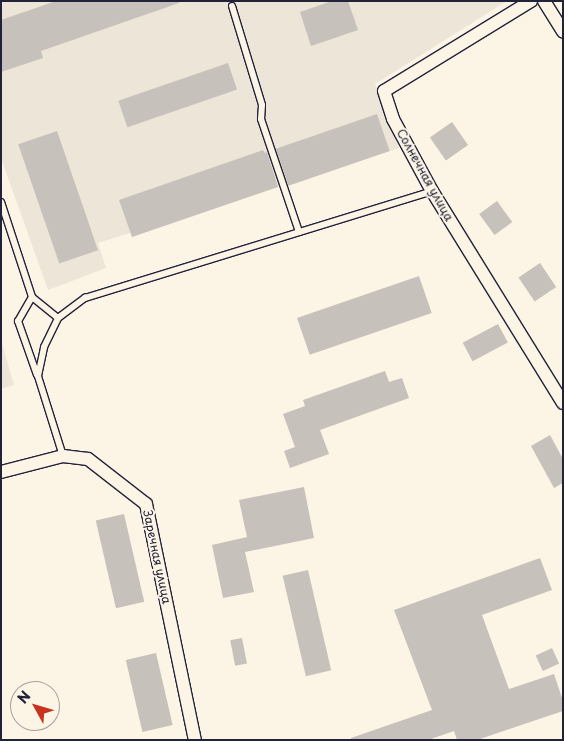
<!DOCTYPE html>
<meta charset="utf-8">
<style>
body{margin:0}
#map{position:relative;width:564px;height:741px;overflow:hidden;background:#fcf5e5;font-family:"Playpen Sans",sans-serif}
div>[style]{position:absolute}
.built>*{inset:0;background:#ece5d8}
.building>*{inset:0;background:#c6c1bb;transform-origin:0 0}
.roads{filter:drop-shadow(1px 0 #22223b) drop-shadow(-1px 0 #22223b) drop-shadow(0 1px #22223b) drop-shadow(0 -1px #22223b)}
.service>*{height:6px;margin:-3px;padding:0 3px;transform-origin:3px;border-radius:3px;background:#fcf5e5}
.minor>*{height:12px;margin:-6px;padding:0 6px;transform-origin:6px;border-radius:6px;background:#fcf5e5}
span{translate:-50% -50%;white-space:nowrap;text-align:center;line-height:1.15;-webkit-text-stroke:4px #fcf5e5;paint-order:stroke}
.street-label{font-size:12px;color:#22223b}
.frame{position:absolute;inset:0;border:2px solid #22223b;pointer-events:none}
.north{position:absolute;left:10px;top:681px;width:50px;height:50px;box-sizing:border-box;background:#fcf5e5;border:1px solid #a5a1a1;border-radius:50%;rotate:309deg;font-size:14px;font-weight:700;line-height:20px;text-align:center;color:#22223b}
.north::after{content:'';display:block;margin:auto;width:18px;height:22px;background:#c8321e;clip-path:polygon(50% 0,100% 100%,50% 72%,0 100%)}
</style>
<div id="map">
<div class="built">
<div style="clip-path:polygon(1px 1px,507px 1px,375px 84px,399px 148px,98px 243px,106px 268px,48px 290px,1px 158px)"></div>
<div style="clip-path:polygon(1px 340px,14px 385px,1px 389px)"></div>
</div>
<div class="building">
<div style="clip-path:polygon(56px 1px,179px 1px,179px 3px,41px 51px,43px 58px,1px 72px,1px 20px)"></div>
<div style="clip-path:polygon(332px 1px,348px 1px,358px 30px,311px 46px,300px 12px)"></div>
<div style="left:228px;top:63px;width:28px;height:116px;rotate:71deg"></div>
<div style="left:377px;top:114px;width:39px;height:107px;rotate:71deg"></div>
<div style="left:452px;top:122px;width:28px;height:27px;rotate:55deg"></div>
<div style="left:57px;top:131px;width:126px;height:41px;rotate:71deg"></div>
<div style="clip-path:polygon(263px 150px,265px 153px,267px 152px,278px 187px,132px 237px,119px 200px)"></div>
<div style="left:497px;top:201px;width:26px;height:22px;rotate:54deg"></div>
<div style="left:540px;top:263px;width:29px;height:26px;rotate:56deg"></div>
<div style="left:419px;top:276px;width:39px;height:129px;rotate:71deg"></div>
<div style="left:498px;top:324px;width:21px;height:40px;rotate:62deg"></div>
<div style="clip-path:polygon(385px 371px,389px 382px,402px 378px,409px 398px,320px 430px,329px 454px,290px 468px,284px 451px,295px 447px,283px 414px,305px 406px,303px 400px)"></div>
<div style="clip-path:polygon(550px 435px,563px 459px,563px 483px,554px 488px,531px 446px)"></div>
<div style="clip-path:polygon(304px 487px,314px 538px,245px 552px,254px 592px,223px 598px,212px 545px,247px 537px,239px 500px)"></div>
<div style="left:124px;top:514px;width:90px;height:29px;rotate:77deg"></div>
<div style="clip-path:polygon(540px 558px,552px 590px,482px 615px,509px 689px,554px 674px,563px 701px,563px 711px,477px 740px,457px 740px,454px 731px,428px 740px,351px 740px,351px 738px,432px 710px,394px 610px)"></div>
<div style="left:308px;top:570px;width:103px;height:26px;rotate:77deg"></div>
<div style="left:242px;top:638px;width:26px;height:12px;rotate:79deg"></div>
<div style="left:552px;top:648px;width:17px;height:18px;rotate:65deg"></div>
<div style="left:156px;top:653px;width:74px;height:31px;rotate:77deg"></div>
</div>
<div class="roads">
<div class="service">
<div style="left:232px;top:6px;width:103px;rotate:73.1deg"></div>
<div style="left:262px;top:105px;width:14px;rotate:94deg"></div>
<div style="left:261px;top:119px;width:119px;rotate:71.4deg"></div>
<div style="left:1px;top:202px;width:100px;rotate:71.9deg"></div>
<div style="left:32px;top:297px;width:33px;rotate:39deg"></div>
<div style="left:32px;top:297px;width:28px;rotate:120deg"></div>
<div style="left:18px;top:321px;width:57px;rotate:70.6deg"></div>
<div style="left:63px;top:456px;width:84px;rotate:-107.4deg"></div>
<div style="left:38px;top:376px;width:30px;rotate:-78deg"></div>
<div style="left:44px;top:347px;width:32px;rotate:-64deg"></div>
<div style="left:58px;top:318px;width:34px;rotate:-37deg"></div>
<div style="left:85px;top:298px;width:363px;rotate:-17.1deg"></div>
</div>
<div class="minor">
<div style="left:531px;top:1px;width:172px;rotate:148.5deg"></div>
<div style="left:384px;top:91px;width:29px;rotate:72deg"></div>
<div style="left:393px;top:119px;width:82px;rotate:61.6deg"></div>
<div style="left:432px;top:191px;width:249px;rotate:58.3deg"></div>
<div style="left:544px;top:1px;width:36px;rotate:58deg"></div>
<div style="left:1px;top:472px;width:64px;rotate:-14.5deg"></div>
<div style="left:63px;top:456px;width:25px;rotate:7deg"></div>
<div style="left:88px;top:459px;width:73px;rotate:37.8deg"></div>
<div style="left:146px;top:504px;width:241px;rotate:78.3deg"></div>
</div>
</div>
<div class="street-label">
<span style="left:425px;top:175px;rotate:61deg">Солнечная улица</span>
<span style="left:157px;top:557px;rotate:78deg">Заречная улица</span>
</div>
<div class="frame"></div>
<div class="north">N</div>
</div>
